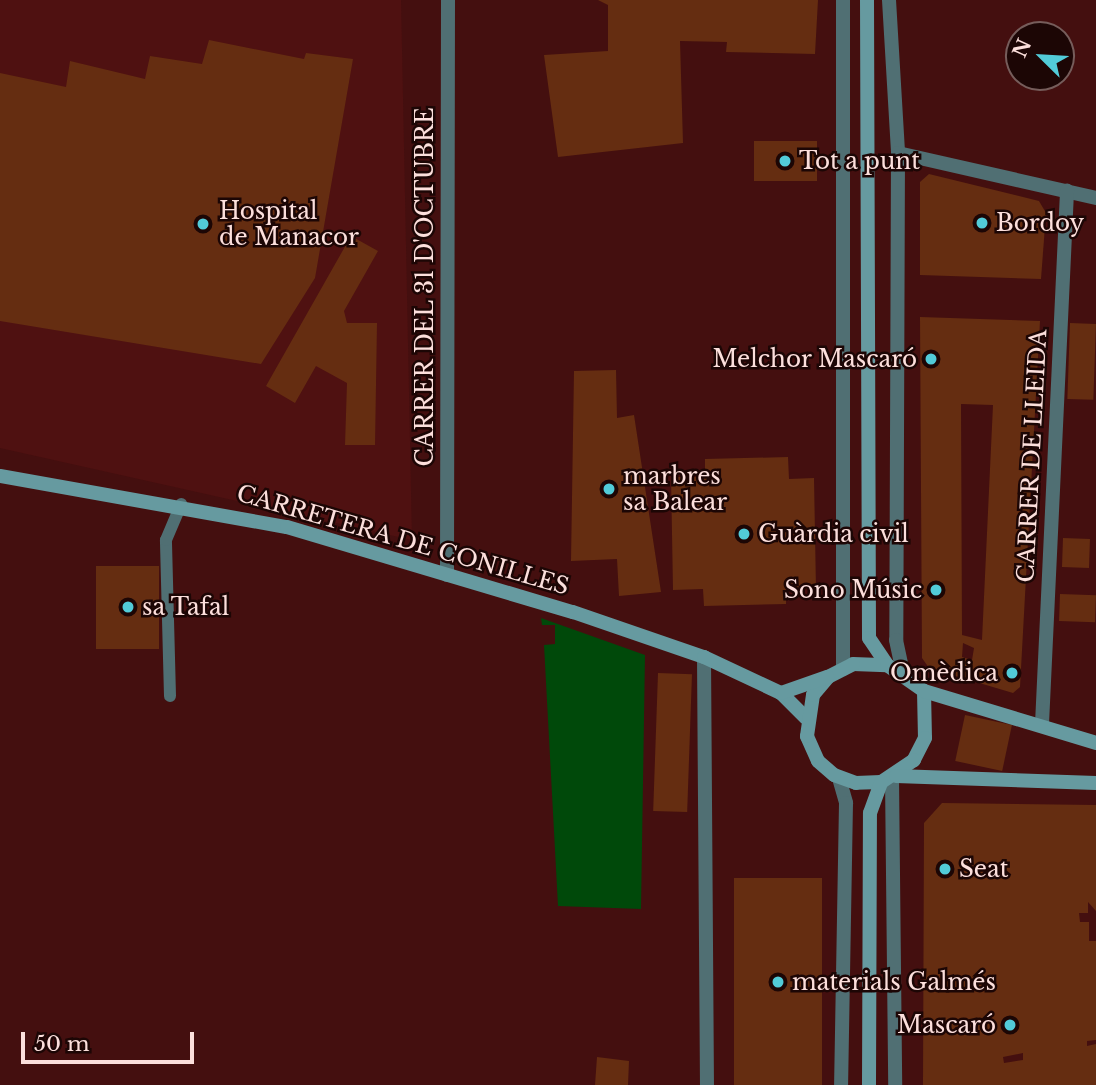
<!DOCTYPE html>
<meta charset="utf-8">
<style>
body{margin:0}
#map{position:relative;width:1096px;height:1085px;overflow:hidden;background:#440f0f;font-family:"Libre Baskerville",serif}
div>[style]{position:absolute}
.built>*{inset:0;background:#4f1111}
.green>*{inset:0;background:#00490a}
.building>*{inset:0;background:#652d11;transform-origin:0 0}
.service>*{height:12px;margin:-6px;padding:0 6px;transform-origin:6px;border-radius:6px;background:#506f73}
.minor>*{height:14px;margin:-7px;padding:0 7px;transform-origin:7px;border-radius:7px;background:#506f73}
.secondary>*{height:14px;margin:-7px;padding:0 7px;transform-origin:7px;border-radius:7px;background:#669aa0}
.dots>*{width:19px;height:19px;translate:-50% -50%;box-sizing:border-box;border:4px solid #1c0605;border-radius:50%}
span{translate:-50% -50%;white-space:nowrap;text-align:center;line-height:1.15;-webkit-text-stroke:5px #1c0605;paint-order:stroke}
.poi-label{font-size:23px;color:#fcdfdc}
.left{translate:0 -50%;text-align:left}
.right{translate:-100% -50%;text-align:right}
.street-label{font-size:23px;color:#fcdfdc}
.north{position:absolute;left:1005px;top:21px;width:70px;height:70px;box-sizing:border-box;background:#1c0605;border:2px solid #765d5b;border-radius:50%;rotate:294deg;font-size:19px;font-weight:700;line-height:28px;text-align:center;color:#fcdfdc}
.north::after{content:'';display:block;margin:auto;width:24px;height:32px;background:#52cbd8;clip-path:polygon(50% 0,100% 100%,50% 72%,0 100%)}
.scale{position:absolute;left:21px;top:1032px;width:173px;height:32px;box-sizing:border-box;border:4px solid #fcdfdc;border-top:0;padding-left:9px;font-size:21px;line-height:24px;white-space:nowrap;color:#fcdfdc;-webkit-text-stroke:5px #1c0605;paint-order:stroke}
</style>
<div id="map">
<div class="built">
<div style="clip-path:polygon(0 0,401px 0,412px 540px,0 448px)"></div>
</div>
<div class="green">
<div style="clip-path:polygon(541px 618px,645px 655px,641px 909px,558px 906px,544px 645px,555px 644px,555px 625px,542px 625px)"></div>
</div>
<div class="building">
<div style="clip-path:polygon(598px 0,818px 0,815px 54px,726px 52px,727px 42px,680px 41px,683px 143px,558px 157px,544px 55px,608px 51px,608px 5px)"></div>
<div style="clip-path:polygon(209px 40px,304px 59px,306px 53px,353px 59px,315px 278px,261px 364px,0 321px,0 73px,66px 87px,70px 61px,145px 79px,150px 56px,202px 64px)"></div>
<div style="left:754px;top:141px;width:63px;height:40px"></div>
<div style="clip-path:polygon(929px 174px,1039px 201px,1046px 213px,1041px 279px,920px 275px,920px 182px)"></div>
<div style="clip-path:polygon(351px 236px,378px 251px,344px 311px,347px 323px,377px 323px,375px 445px,345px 445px,347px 383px,316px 366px,295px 403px,266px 386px)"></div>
<div style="clip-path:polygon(evenodd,920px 317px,1040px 321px,1020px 687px,1013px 693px,929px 668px,922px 658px,920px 317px,961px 404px,993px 405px,982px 640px,962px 635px,961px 404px,920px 317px,963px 643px,974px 648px,972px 660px,962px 657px,963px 643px)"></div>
<div style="left:1070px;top:323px;width:26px;height:76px;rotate:2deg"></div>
<div style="clip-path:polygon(616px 370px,617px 418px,634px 415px,661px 592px,619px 596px,617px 559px,571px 561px,574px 371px)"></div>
<div style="clip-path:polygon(788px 457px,789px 479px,814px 478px,816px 589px,786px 589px,786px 604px,704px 606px,703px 589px,673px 590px,671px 477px,705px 477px,705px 459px)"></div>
<div style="left:1063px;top:538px;width:27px;height:29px;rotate:2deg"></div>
<div style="left:96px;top:566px;width:63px;height:83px"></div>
<div style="left:1060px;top:594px;width:36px;height:27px;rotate:2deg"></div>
<div style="left:658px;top:673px;width:34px;height:138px;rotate:2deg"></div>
<div style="left:965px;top:715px;width:48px;height:47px;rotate:12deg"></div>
<div style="clip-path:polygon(evenodd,942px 803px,1096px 805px,1096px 911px,1088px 902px,1088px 913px,1079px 913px,1080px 922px,1089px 922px,1089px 941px,1096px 941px,1096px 1040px,1087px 1041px,1087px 1046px,1096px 1044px,1096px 1085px,923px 1085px,924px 823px,942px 803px,1023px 1053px,1023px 1060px,1004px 1063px,1003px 1057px,1023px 1053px)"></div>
<div style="left:822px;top:878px;width:207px;height:88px;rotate:90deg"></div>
<div style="clip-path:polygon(597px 1057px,629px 1061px,628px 1085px,595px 1085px)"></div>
</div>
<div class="service">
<div style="left:170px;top:696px;width:156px;rotate:-91.5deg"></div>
<div style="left:166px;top:540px;width:39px;rotate:-67deg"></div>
</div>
<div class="minor">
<div style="left:889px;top:0;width:153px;rotate:86.6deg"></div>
<div style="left:898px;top:153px;width:487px;rotate:90.2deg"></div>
<div style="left:896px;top:640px;width:33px;rotate:78deg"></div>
<div style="left:898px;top:153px;width:203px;rotate:12.8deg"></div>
<div style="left:447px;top:575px;width:575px;rotate:-89.9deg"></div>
<div style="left:704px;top:657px;width:428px;rotate:89.6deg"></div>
<div style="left:843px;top:669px;width:669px;rotate:-90deg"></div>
<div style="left:1042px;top:724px;width:534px;rotate:-87.31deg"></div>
<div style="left:839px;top:778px;width:26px;rotate:74deg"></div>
<div style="left:846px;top:803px;width:282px;rotate:91deg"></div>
<div style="left:892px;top:778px;width:307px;rotate:89.4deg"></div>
</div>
<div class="secondary">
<div style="left:867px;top:0;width:638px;rotate:89.82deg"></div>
<div style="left:869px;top:638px;width:32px;rotate:56deg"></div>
<div style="left:0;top:476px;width:291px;rotate:10.1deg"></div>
<div style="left:287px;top:527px;width:298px;rotate:16.6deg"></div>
<div style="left:573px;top:612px;width:139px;rotate:19deg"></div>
<div style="left:704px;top:657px;width:85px;rotate:25.1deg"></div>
<div style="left:781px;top:693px;width:35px;rotate:45deg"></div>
<div style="left:853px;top:664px;width:34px;rotate:2deg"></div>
<div style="left:887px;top:665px;width:45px;rotate:35.1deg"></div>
<div style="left:924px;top:691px;width:47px;rotate:88.8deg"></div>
<div style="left:925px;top:738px;width:25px;rotate:117deg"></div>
<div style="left:914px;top:760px;width:40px;rotate:146deg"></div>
<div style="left:881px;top:782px;width:25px;rotate:178deg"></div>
<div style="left:856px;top:783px;width:23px;rotate:-160deg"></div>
<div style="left:834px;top:775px;width:21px;rotate:-139deg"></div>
<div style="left:818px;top:761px;width:27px;rotate:-114deg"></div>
<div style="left:807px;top:736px;width:41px;rotate:-81.7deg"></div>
<div style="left:813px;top:695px;width:23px;rotate:-50deg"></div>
<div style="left:828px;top:677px;width:28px;rotate:-27deg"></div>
<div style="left:924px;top:691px;width:180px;rotate:16.8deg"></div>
<div style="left:781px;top:693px;width:49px;rotate:-19.2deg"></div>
<div style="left:896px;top:776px;width:200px;rotate:2deg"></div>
<div style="left:869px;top:1085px;width:272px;rotate:-89.8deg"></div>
<div style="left:870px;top:813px;width:33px;rotate:-70deg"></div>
</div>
<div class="dots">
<div style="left:785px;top:161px;background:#52cbd8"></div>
<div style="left:982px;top:223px;background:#52cbd8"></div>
<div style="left:203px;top:224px;background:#52cbd8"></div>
<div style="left:931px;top:359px;background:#52cbd8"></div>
<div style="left:609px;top:489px;background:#52cbd8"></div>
<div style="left:744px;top:534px;background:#52cbd8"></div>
<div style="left:936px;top:590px;background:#52cbd8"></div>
<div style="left:128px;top:607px;background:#52cbd8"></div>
<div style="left:1012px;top:673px;background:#52cbd8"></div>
<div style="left:945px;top:869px;background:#52cbd8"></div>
<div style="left:778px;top:982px;background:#52cbd8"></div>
<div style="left:1010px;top:1025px;background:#52cbd8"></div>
</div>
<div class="poi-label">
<span class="left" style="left:799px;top:161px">Tot a punt</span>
<span class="left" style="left:219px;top:224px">Hospital<br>de Manacor</span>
<span class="left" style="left:996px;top:223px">Bordoy</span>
<span class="right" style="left:917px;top:359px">Melchor Mascaró</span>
<span class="left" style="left:623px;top:489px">marbres<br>sa Balear</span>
<span class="left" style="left:758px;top:534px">Guàrdia civil</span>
<span class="right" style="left:922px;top:590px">Sono Músic</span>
<span class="left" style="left:142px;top:607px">sa Tafal</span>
<span class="right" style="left:998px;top:673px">Omèdica</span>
<span class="left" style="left:959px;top:869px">Seat</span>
<span class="left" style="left:792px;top:982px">materials Galmés</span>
<span class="right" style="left:996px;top:1025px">Mascaró</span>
</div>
<div class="street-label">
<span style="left:425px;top:287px;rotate:-90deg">CARRER DEL 31 D'OCTUBRE</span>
<span style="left:1032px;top:456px;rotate:-87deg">CARRER DE LLEIDA</span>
<span style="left:403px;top:540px;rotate:16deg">CARRETERA DE CONILLES</span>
</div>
<div class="north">N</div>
<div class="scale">50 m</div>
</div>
